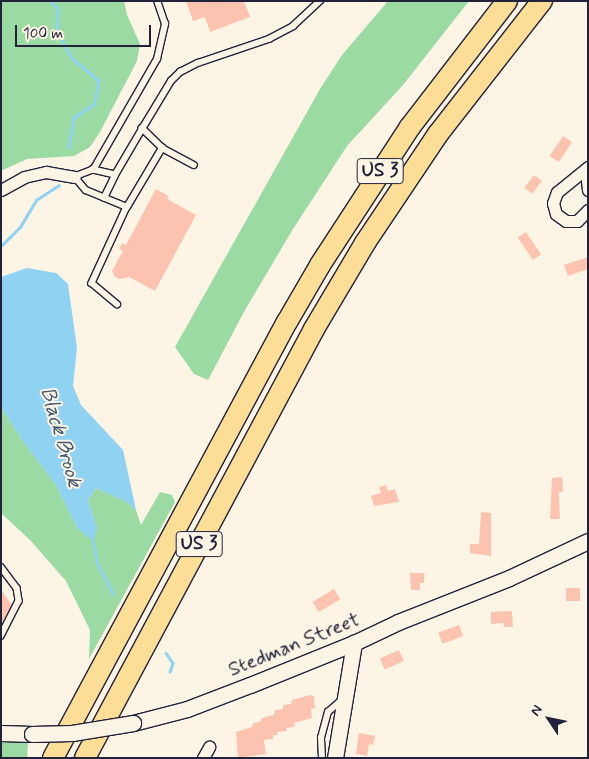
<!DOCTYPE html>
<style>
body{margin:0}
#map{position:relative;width:589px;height:759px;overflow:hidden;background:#fcf5e5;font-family:Mynerve,sans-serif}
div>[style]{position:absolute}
.green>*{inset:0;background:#9bdaa3}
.water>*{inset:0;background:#90d2f1}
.stream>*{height:2.5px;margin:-1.25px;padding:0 1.25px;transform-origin:1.25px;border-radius:1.25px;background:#90d2f1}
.building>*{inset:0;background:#fcc4b0;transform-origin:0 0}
.roads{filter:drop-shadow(1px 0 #22223b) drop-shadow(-1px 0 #22223b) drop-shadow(0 1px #22223b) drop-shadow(0 -1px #22223b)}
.lane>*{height:5.5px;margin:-2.75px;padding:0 2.75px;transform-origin:2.75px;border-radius:2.75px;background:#fcf5e5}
.street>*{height:11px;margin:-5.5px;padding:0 5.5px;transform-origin:5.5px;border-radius:5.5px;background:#fcf5e5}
.secondary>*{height:15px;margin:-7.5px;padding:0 7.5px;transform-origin:7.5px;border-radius:7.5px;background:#fcf5e5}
.highway>*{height:20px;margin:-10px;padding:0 10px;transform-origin:10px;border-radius:10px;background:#fcde96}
.bridges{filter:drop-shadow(1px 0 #22223b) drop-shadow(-1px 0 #22223b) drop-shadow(0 1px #22223b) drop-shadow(0 -1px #22223b)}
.secondary-bridge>*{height:15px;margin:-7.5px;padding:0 7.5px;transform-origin:7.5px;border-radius:7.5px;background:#fcf5e5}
span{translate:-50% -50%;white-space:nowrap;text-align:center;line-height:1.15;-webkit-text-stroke:4px #fcf5e5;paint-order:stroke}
.shield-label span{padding:1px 4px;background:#fcf5e5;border:1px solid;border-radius:4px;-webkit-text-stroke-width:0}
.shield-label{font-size:19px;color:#22223b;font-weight:700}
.street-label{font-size:20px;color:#22223b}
.water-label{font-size:21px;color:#435772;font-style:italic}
.frame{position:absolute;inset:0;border:2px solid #22223b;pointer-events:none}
.north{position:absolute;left:524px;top:694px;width:50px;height:50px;-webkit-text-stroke:4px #fcf5e5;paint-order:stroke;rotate:304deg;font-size:14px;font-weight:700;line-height:20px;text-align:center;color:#22223b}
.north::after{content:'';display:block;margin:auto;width:18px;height:22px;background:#22223b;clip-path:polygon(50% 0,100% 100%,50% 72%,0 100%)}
.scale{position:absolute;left:15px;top:25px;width:136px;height:22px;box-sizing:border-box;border:2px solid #22223b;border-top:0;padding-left:6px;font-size:15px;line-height:18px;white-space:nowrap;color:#22223b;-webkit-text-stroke:4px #fcf5e5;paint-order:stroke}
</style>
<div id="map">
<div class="green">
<div style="clip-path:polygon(1px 1px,124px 1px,127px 15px,140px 44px,137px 61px,100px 132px,90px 147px,83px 151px,74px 156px,27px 159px,1px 171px)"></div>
<div style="clip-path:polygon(388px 1px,469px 1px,403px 85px,347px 146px,293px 229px,245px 310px,208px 380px,194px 374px,175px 347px,320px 89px,342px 55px)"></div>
<div style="clip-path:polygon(1px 407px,22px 440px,56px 485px,77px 528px,97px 528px,88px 500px,96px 488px,125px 501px,136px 510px,141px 525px,160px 492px,172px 495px,175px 502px,89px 659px,90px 630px,66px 581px,30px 540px,1px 513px)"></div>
<div style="clip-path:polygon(1px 740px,28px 742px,27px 758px,1px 758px)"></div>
</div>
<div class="water">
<div style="clip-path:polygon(27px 268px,56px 273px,68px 284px,77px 348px,73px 386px,81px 405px,123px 450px,136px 510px,125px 501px,96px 488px,88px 500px,97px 528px,93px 541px,77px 528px,56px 485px,22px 440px,1px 407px,1px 277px)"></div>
</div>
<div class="stream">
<div style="left:51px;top:1px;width:11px;rotate:49deg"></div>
<div style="left:58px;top:9px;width:21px;rotate:93deg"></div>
<div style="left:57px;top:30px;width:32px;rotate:62deg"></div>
<div style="left:72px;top:58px;width:35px;rotate:40deg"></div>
<div style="left:99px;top:81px;width:23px;rotate:100deg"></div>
<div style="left:95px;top:104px;width:25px;rotate:146deg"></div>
<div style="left:74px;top:118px;width:30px;rotate:99deg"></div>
<div style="left:1px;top:246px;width:27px;rotate:-45deg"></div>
<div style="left:20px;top:227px;width:31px;rotate:-59deg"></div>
<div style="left:36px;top:200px;width:27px;rotate:-33deg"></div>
<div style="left:93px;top:539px;width:25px;rotate:79deg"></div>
<div style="left:98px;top:564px;width:34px;rotate:63deg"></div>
<div style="left:166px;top:653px;width:12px;rotate:55deg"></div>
<div style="left:173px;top:663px;width:9px;rotate:108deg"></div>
</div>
<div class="building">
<div style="clip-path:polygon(186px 1px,244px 1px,250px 17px,210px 32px,205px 17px,193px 21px)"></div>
<div style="left:563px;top:136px;width:11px;height:24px;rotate:34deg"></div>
<div style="left:534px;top:175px;width:10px;height:16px;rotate:37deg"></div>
<div style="clip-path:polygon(156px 189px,169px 196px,167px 199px,196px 215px,155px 291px,129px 277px,119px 279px,114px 276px,112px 271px,123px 251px,119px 249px,122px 243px,126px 245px)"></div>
<div style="left:526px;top:232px;width:27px;height:10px;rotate:56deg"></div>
<div style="clip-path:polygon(588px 257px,588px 269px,568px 276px,564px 265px)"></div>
<div style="clip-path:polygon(562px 477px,563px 492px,559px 492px,560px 519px,550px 519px,552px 478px)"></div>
<div style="clip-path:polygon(386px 485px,388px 491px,395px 489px,399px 502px,374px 506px,371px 496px,381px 493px,379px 487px)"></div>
<div style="clip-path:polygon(481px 512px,491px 513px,491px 556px,470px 553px,470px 544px,479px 544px)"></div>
<div style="clip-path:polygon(410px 573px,424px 573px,424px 583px,420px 583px,420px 590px,411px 590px)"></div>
<div style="left:566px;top:588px;width:14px;height:13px"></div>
<div style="left:334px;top:589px;width:12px;height:25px;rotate:59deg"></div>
<div style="clip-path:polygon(1px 590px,12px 605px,1px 625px)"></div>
<div style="clip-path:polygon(512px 611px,513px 627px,504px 627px,504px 623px,491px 624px,491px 612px)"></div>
<div style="left:459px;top:625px;width:12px;height:22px;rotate:70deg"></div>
<div style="left:399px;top:650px;width:12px;height:21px;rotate:66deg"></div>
<div style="clip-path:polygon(310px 695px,314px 696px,315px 708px,311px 709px,312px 718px,294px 723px,295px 727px,286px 728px,287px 731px,277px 732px,278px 735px,273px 735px,273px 739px,264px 740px,266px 754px,238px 758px,236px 732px,252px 727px,253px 723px,260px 722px,262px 718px,274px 715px,275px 710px,283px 709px,283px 705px,291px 704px,292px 700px)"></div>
<div style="clip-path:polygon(359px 733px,375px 736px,373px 745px,369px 744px,367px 756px,356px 754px)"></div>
</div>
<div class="roads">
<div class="lane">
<div style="left:162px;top:148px;width:36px;rotate:28deg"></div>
<div style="left:93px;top:170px;width:128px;rotate:-60deg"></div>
<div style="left:157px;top:59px;width:36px;rotate:-77deg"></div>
<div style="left:165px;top:24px;width:24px;rotate:-109deg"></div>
<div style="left:115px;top:175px;width:23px;rotate:-167deg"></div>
<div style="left:93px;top:170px;width:19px;rotate:159deg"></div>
<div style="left:75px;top:177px;width:17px;rotate:50deg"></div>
<div style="left:86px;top:190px;width:44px;rotate:22.5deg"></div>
<div style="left:127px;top:207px;width:84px;rotate:114.7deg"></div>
<div style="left:92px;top:283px;width:33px;rotate:40deg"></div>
<div style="left:104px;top:198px;width:25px;rotate:-64deg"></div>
<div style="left:115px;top:175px;width:53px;rotate:-59.6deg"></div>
<div style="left:142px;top:129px;width:56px;rotate:-58.9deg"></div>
<div style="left:171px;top:81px;width:13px;rotate:-45deg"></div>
<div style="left:180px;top:72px;width:20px;rotate:-27deg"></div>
<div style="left:198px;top:63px;width:75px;rotate:-18.7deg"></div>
<div style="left:269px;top:39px;width:27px;rotate:-28deg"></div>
<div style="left:293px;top:26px;width:37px;rotate:-43deg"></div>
<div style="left:127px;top:207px;width:69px;rotate:-59.3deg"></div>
<div style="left:162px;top:148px;width:28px;rotate:-136deg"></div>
<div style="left:1px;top:567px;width:26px;rotate:53deg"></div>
<div style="left:17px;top:588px;width:13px;rotate:81deg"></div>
<div style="left:19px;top:601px;width:39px;rotate:117deg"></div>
<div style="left:322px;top:758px;width:20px;rotate:-93deg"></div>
<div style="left:321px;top:738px;width:27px;rotate:-75deg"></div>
<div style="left:328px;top:712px;width:18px;rotate:-41deg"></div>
</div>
<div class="street">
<div style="left:588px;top:167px;width:40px;rotate:141deg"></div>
<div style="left:557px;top:192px;width:12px;rotate:110deg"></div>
<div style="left:553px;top:203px;width:11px;rotate:75deg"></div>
<div style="left:556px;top:214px;width:12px;rotate:35deg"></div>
<div style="left:566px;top:221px;width:11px"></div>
<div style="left:577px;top:221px;width:16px;rotate:-45deg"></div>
<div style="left:586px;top:171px;width:19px;rotate:84deg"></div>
<div style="left:1px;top:190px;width:26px;rotate:-29deg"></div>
<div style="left:24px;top:177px;width:23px;rotate:-13deg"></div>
<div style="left:46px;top:172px;width:29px;rotate:10deg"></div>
<div style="left:203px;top:758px;width:13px;rotate:-61deg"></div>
</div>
<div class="secondary">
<div style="left:133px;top:723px;width:56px;rotate:-14.5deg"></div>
<div style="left:187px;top:709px;width:67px;rotate:-20.9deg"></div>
<div style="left:250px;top:685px;width:112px;rotate:-22deg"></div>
<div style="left:354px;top:643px;width:49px;rotate:-25.5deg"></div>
<div style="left:398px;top:622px;width:119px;rotate:-21.6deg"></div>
<div style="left:509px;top:578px;width:87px;rotate:-25.1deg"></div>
<div style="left:1px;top:733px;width:31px;rotate:2deg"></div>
<div style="left:335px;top:758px;width:117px;rotate:-80.6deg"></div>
</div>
<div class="highway">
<div style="left:53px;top:758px;width:495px;rotate:-61.8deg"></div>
<div style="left:287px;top:322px;width:66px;rotate:-59.9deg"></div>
<div style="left:320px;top:265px;width:165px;rotate:-56.9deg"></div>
<div style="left:410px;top:127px;width:159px;rotate:-52.4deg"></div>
<div style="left:85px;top:758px;width:486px;rotate:-61.9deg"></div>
<div style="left:314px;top:329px;width:100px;rotate:-59.3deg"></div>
<div style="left:365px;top:243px;width:131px;rotate:-56.2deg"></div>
<div style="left:438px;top:134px;width:169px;rotate:-52deg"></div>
</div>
</div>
<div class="bridges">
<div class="secondary-bridge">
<div style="left:32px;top:734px;width:40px;rotate:-1.4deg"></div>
<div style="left:72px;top:733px;width:62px;rotate:-9.3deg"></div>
</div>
</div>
<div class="shield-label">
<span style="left:380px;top:171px">US 3</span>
<span style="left:199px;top:544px">US 3</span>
</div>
<div class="street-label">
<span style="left:294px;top:645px;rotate:-22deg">Stedman Street</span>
</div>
<div class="water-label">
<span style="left:61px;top:437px;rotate:74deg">Black Brook</span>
</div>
<div class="frame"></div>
<div class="north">N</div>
<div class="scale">100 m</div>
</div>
